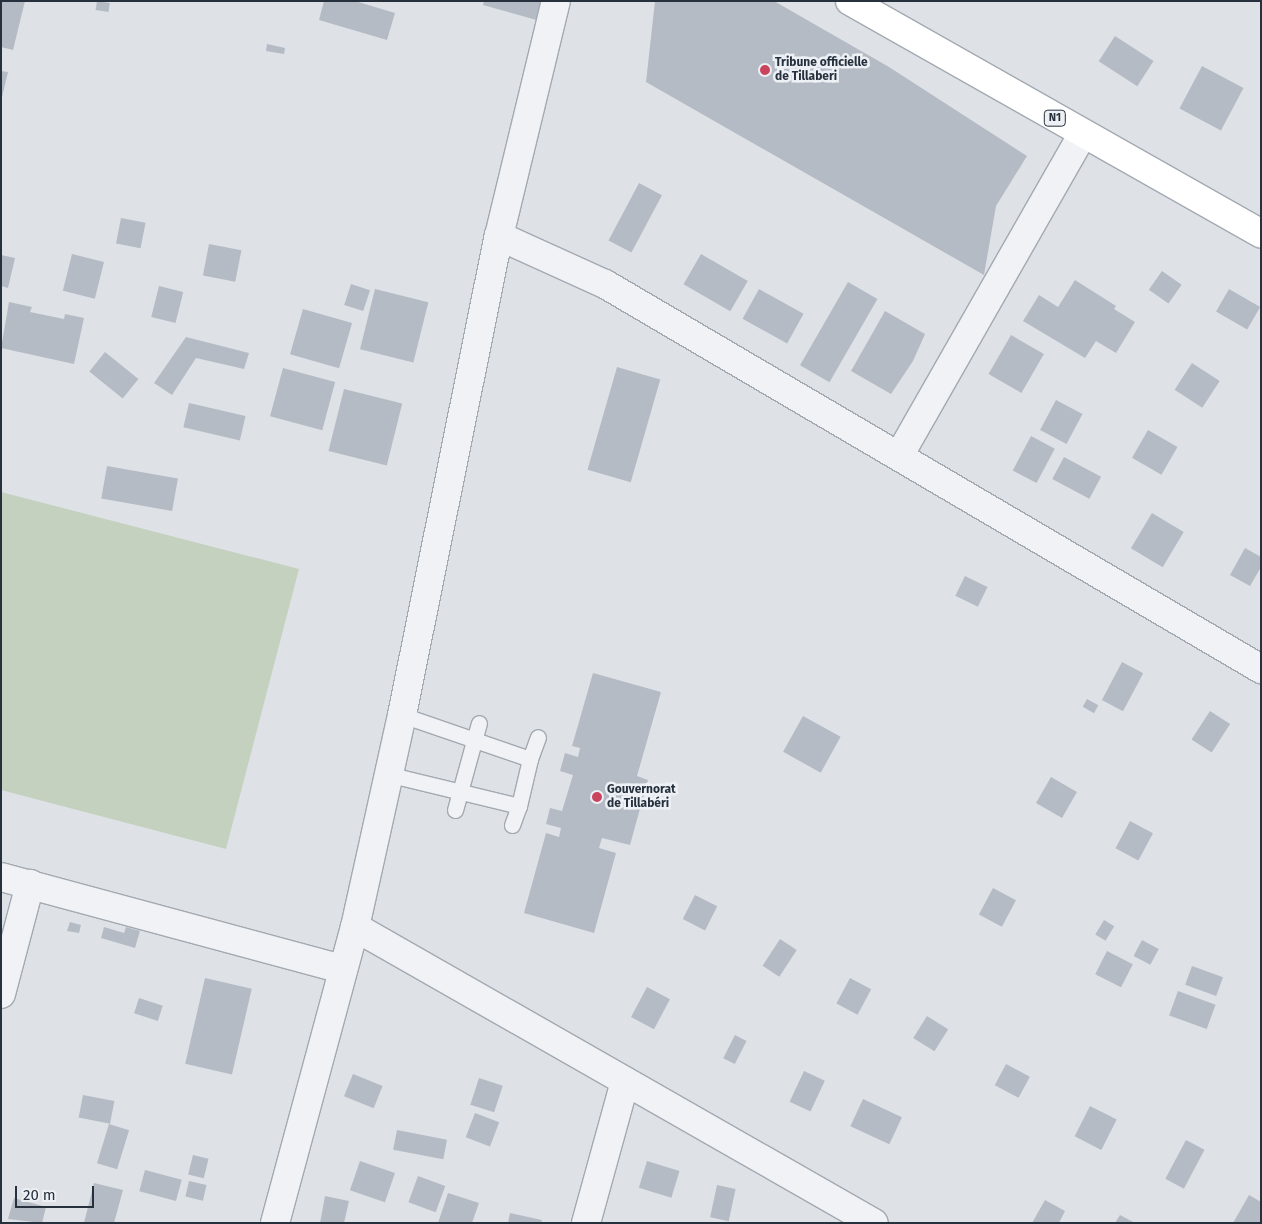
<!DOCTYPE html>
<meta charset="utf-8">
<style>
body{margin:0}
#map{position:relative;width:1262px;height:1224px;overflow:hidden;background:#dee2e7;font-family:"Fira Sans",sans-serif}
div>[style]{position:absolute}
.green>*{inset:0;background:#c4d1bf}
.building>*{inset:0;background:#b5bbc4;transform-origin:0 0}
.roads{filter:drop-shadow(1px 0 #a3a9b1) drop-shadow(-1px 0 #a3a9b1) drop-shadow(0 1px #a3a9b1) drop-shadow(0 -1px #a3a9b1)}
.service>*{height:15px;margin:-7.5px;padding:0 7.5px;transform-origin:7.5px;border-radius:7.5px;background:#f0f2f6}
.minor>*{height:28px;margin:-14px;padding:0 14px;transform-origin:14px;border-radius:14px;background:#f0f2f6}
.tertiary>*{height:28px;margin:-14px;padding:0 14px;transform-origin:14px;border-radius:14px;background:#f0f2f6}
.primary>*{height:28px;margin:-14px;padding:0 14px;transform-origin:14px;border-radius:14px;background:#fff}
.dots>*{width:14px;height:14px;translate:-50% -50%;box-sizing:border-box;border:2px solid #edf0f5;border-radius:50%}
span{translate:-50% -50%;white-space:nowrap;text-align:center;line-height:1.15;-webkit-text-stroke:5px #edf0f5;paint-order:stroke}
.shield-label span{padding:1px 4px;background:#edf0f5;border:1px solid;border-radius:4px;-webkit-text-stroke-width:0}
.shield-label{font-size:11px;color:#27303d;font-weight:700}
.poi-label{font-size:12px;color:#27303d;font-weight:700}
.left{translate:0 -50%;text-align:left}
.frame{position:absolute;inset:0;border:2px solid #27303d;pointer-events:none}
.scale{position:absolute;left:15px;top:1186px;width:79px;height:22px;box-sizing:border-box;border:2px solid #27303d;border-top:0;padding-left:6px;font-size:15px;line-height:18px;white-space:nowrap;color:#27303d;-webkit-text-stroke:4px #edf0f5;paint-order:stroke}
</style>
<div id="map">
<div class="green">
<div style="clip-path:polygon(1px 492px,299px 569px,226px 849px,1px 790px)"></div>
</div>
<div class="building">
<div style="clip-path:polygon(1px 1px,25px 1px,13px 50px,1px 47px)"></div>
<div style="left:97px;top:1px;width:13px;height:9px;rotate:9deg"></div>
<div style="clip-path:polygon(324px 1px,355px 1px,395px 13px,387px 40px,319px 20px)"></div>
<div style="clip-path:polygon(484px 1px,546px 1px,540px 21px,483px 5px)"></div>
<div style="clip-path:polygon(655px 1px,774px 1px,889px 67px,1027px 156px,996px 206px,984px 275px,646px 82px)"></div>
<div style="left:1115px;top:36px;width:46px;height:30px;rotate:33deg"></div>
<div style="clip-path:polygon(267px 44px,285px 48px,284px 54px,266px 51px)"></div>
<div style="left:1202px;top:66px;width:47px;height:48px;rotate:28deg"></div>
<div style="clip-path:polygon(1px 71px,8px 72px,2px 97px,1px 97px)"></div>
<div style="left:639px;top:183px;width:26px;height:65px;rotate:28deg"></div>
<div style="left:121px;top:218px;width:25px;height:26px;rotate:11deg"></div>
<div style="left:209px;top:244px;width:33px;height:32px;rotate:11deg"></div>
<div style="left:72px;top:254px;width:33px;height:38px;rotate:14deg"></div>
<div style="left:701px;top:254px;width:54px;height:35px;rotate:30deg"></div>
<div style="clip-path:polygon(1px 255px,15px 258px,8px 288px,1px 286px)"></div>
<div style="left:1162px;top:271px;width:24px;height:23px;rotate:35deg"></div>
<div style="clip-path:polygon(1075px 280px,1116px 306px,1114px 309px,1135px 322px,1116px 353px,1096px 341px,1085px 358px,1023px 321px,1039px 295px,1058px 307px)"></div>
<div style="left:848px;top:282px;width:34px;height:96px;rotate:30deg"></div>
<div style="left:351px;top:284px;width:20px;height:22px;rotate:18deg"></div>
<div style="left:159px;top:286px;width:25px;height:32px;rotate:14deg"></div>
<div style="left:375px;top:289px;width:55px;height:62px;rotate:14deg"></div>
<div style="left:759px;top:289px;width:51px;height:34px;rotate:29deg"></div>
<div style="left:1229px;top:289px;width:36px;height:26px;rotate:30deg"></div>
<div style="clip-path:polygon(9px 302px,32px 307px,30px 312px,64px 319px,65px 314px,84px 318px,74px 364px,1px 348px)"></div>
<div style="left:303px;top:309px;width:51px;height:47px;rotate:16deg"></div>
<div style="clip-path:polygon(885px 311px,925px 334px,913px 361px,891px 394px,851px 371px)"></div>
<div style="left:1011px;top:335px;width:38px;height:45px;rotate:30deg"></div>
<div style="clip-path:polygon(186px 337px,249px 353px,244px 369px,196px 358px,172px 395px,154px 383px)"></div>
<div style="left:105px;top:352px;width:43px;height:25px;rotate:39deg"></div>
<div style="left:1192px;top:363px;width:33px;height:32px;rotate:33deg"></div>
<div style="left:617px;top:367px;width:45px;height:107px;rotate:16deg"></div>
<div style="left:283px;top:368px;width:54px;height:50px;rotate:15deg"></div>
<div style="left:344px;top:389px;width:60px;height:64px;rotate:14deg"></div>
<div style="left:1056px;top:400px;width:30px;height:34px;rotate:28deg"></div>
<div style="left:189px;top:403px;width:58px;height:25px;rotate:13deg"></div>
<div style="left:1148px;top:430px;width:34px;height:32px;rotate:30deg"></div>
<div style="left:1031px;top:436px;width:27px;height:39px;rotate:28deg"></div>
<div style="left:1064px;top:457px;width:42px;height:25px;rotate:28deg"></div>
<div style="left:107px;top:466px;width:72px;height:33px;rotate:10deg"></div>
<div style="left:1152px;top:513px;width:37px;height:41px;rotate:31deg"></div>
<div style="clip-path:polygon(1245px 548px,1261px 557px,1261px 567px,1250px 586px,1230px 575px)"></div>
<div style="left:965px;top:576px;width:25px;height:22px;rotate:26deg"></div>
<div style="left:1122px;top:662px;width:24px;height:43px;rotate:28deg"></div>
<div style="clip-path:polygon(593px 673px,661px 692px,637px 776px,648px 780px,630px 845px,602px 838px,599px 848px,616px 853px,594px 933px,524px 913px,546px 833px,559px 837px,561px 828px,546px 824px,550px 808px,562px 811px,573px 775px,560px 771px,565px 753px,578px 757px,580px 748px,572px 746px)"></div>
<div style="left:1087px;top:699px;width:13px;height:9px;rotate:29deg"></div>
<div style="left:1210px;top:711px;width:24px;height:34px;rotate:33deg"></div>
<div style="left:803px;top:716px;width:43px;height:41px;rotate:29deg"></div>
<div style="left:1051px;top:777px;width:30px;height:30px;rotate:30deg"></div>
<div style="left:1130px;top:821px;width:26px;height:31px;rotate:28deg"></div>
<div style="left:993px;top:888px;width:26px;height:30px;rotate:28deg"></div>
<div style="left:695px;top:895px;width:25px;height:27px;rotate:27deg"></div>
<div style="left:1104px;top:920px;width:12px;height:17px;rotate:31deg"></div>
<div style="clip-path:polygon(70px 922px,81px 925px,79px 933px,67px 931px)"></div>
<div style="clip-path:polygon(104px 927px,124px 933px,126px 927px,140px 931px,135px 948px,101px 938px)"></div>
<div style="left:780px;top:939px;width:20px;height:32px;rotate:33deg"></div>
<div style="left:1142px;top:940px;width:19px;height:18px;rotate:28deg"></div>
<div style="left:1107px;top:951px;width:29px;height:26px;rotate:27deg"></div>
<div style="left:1192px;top:966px;width:33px;height:20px;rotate:20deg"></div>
<div style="left:205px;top:978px;width:48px;height:88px;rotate:13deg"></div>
<div style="left:850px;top:978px;width:24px;height:29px;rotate:28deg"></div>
<div style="left:647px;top:987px;width:26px;height:34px;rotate:28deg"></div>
<div style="left:1178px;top:991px;width:40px;height:26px;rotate:20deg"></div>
<div style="left:139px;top:998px;width:25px;height:16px;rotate:18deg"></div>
<div style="left:927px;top:1016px;width:25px;height:26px;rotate:32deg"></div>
<div style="left:735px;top:1035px;width:13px;height:26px;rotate:27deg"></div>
<div style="left:1006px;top:1064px;width:27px;height:24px;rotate:28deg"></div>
<div style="left:804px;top:1071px;width:23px;height:34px;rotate:25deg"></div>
<div style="left:353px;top:1074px;width:32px;height:24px;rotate:22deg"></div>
<div style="left:479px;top:1078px;width:25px;height:28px;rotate:18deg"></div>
<div style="left:83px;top:1095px;width:32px;height:23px;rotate:11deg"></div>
<div style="left:863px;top:1099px;width:43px;height:30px;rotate:25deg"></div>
<div style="left:1090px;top:1106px;width:30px;height:34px;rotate:27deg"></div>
<div style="left:475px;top:1113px;width:26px;height:26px;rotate:21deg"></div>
<div style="left:109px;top:1124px;width:21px;height:41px;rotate:17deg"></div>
<div style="left:397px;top:1130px;width:51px;height:20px;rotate:11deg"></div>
<div style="left:1186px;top:1140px;width:21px;height:44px;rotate:28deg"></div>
<div style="left:193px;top:1155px;width:16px;height:20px;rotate:14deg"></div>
<div style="left:360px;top:1161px;width:37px;height:31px;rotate:19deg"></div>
<div style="left:647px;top:1161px;width:34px;height:28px;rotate:17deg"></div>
<div style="left:145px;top:1170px;width:38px;height:22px;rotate:15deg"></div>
<div style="left:418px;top:1176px;width:29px;height:28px;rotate:20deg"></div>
<div style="left:189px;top:1181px;width:18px;height:16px;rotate:13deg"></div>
<div style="clip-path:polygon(94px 1183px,123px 1190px,114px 1223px,84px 1223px)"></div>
<div style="left:717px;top:1185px;width:19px;height:33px;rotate:12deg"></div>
<div style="clip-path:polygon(448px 1193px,479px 1203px,472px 1223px,438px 1223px)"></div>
<div style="clip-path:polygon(1249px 1195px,1261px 1202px,1260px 1223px,1233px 1223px)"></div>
<div style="clip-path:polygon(325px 1196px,349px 1201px,344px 1223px,320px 1223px)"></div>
<div style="clip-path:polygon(14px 1198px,46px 1207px,42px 1223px,8px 1219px)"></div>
<div style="clip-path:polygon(1045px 1200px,1065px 1211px,1059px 1223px,1032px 1223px)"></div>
<div style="clip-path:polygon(510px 1213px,542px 1220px,541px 1223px,508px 1223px)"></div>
<div style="clip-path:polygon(1120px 1215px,1135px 1223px,1115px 1223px)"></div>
</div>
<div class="roads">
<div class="service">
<div style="left:530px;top:759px;width:23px;rotate:-70deg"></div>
<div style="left:387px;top:774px;width:136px;rotate:13.6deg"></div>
<div style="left:519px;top:806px;width:48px;rotate:-76.8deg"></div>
<div style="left:530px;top:759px;width:135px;rotate:-161deg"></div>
<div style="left:455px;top:810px;width:90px;rotate:-74.6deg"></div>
<div style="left:512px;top:825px;width:20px;rotate:-70deg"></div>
</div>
<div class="minor">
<div style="left:499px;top:236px;width:116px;rotate:24.4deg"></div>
<div style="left:605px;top:284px;width:761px;rotate:30.41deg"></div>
<div style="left:899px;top:456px;width:371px;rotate:-60.3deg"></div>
<div style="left:1px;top:994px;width:114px;rotate:-75.2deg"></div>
<div style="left:586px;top:1223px;width:147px;rotate:-74.6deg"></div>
</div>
<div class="tertiary">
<div style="left:1px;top:877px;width:354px;rotate:15.1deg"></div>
<div style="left:355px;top:927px;width:597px;rotate:29.7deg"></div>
<div style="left:275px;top:1223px;width:307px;rotate:-74.9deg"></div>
<div style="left:355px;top:927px;width:217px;rotate:-77.5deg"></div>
<div style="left:402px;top:715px;width:489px;rotate:-78.6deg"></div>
<div style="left:499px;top:236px;width:242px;rotate:-76.4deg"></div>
</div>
<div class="primary">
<div style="left:850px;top:1px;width:472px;rotate:29.5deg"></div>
</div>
</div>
<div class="dots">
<div style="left:765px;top:70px;background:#cb445d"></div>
<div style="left:597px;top:797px;background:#cb445d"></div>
</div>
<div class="shield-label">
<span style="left:1055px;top:118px">N1</span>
</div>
<div class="poi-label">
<span class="left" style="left:775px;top:70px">Tribune officielle<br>de Tillaberi</span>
<span class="left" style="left:607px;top:797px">Gouvernorat<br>de Tillabéri</span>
</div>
<div class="frame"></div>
<div class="scale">20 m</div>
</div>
